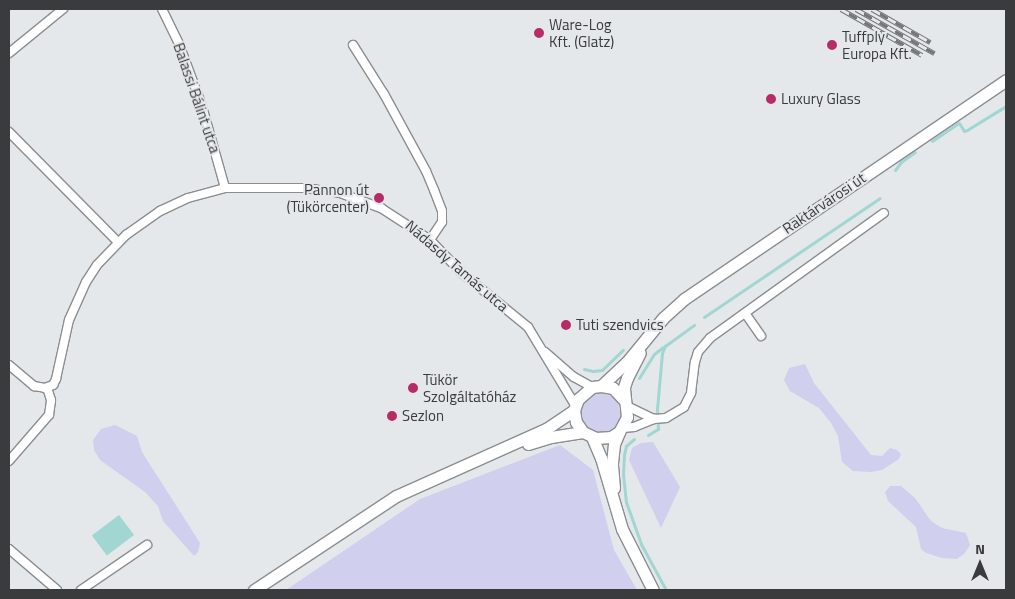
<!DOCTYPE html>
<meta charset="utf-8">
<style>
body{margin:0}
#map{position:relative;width:1015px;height:599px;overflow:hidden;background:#e4e8ea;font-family:"Titillium Web",sans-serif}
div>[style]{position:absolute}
.green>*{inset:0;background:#d0cfed}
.round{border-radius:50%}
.water>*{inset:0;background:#a1d6d2;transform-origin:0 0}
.stream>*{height:3px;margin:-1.5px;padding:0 1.5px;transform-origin:1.5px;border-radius:1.5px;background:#a1d6d2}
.roads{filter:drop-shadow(1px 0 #8b8e91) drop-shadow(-1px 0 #8b8e91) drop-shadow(0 1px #8b8e91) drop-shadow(0 -1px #8b8e91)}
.street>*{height:8px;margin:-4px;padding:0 4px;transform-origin:4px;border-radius:4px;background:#fff}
.secondary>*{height:11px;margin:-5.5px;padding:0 5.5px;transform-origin:5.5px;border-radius:5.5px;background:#fff}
.rail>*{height:5px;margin-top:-2.5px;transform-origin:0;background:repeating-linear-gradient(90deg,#e4e8ea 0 9px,#747677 0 18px);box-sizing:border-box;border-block:1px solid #747677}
.dots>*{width:14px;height:14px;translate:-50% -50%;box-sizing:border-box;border:2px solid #e4e8ea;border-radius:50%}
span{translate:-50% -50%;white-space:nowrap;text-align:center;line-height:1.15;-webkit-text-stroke:4px #e4e8ea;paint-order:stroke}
.poi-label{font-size:15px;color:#3a3b3c}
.left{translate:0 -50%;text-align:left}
.right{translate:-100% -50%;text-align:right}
.street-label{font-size:15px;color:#3a3b3c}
.frame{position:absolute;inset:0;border:10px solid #3a3b3c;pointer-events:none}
.north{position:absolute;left:955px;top:539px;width:50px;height:50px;-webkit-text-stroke:4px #e4e8ea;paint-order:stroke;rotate:0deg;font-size:14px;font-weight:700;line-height:20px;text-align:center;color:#3a3b3c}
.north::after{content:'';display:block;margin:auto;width:18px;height:22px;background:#3a3b3c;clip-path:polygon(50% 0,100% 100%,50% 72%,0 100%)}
</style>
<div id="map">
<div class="green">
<div style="clip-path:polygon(805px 364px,814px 383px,871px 455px,882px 456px,890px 448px,897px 450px,901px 454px,899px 459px,882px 470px,871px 472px,853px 471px,842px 462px,838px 436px,831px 423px,819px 408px,790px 391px,784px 380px,789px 368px)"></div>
<div class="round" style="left:580px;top:393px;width:40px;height:40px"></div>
<div style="clip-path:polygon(115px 425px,137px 436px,142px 452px,200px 543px,198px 552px,194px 556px,163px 521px,158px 506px,145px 492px,100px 460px,94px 450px,93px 440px,101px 429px)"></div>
<div style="clip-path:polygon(653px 442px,680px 487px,661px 528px,629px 460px,632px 448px,641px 443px)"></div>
<div style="clip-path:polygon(560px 445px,593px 470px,614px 550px,637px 590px,286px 590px,420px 499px)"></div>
<div style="clip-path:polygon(890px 486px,901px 486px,915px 498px,931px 521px,942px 528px,966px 533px,970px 545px,965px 553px,957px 559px,942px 558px,926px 553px,921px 549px,916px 527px,888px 501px,885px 492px)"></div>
</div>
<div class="water">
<div style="left:119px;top:515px;width:25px;height:34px;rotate:53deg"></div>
</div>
<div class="stream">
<div style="left:932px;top:141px;width:32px;rotate:-34deg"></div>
<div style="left:959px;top:123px;width:9px;rotate:58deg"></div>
<div style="left:964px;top:131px;width:3px;rotate:-18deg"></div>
<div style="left:967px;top:130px;width:46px;rotate:-31.6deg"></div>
<div style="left:895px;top:170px;width:10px;rotate:-53deg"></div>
<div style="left:901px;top:162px;width:17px;rotate:-36deg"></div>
<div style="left:704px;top:317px;width:212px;rotate:-34.1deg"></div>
<div style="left:584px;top:369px;width:9px;rotate:13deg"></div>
<div style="left:593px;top:371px;width:9px;rotate:-6deg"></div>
<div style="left:602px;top:370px;width:29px;rotate:-44deg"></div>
<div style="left:639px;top:378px;width:28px;rotate:-58deg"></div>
<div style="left:654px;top:354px;width:11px;rotate:-38deg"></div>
<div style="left:648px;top:435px;width:12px;rotate:-31deg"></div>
<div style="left:658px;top:429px;width:20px;rotate:-93deg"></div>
<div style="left:657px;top:409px;width:56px;rotate:-84.9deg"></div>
<div style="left:662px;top:353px;width:8px;rotate:-67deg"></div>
<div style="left:665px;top:346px;width:36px;rotate:-36deg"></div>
<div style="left:634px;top:439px;width:11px;rotate:139deg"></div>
<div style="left:626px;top:446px;width:9px;rotate:103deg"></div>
<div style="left:624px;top:455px;width:19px;rotate:93deg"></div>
<div style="left:623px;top:474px;width:28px;rotate:84deg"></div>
<div style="left:626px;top:502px;width:45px;rotate:70.3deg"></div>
<div style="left:641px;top:544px;width:52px;rotate:61.5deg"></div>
</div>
<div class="roads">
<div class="street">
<div style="left:162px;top:9px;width:39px;rotate:64deg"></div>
<div style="left:179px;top:44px;width:66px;rotate:69.6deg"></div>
<div style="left:202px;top:106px;width:85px;rotate:74.3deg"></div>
<div style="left:353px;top:45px;width:58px;rotate:57.7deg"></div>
<div style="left:384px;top:94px;width:88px;rotate:61.4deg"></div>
<div style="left:426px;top:171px;width:21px;rotate:67deg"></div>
<div style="left:434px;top:190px;width:22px;rotate:69deg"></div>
<div style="left:442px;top:211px;width:11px;rotate:90deg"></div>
<div style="left:442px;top:222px;width:22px;rotate:124deg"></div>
<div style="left:9px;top:53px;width:70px;rotate:-39.2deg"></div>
<div style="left:9px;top:132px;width:155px;rotate:45.3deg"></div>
<div style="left:745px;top:313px;width:28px;rotate:55deg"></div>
<div style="left:545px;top:352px;width:38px;rotate:41deg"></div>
<div style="left:574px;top:377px;width:21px;rotate:29deg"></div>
<div style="left:9px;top:365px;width:33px;rotate:40deg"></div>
<div style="left:34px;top:386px;width:11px;rotate:10deg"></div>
<div style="left:45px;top:388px;width:9px;rotate:-21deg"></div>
<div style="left:53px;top:385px;width:7px;rotate:-63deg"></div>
<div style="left:56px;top:379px;width:60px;rotate:-77.6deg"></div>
<div style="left:69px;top:320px;width:42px;rotate:-65.9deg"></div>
<div style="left:86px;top:282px;width:20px;rotate:-57deg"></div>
<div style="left:97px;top:265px;width:42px;rotate:-46deg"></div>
<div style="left:126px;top:235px;width:42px;rotate:-35.2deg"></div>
<div style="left:160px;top:211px;width:31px;rotate:-25deg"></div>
<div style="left:188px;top:198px;width:38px;rotate:-15deg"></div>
<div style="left:225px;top:188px;width:80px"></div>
<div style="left:305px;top:188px;width:35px;rotate:8deg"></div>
<div style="left:340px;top:193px;width:44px;rotate:20.1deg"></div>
<div style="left:381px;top:208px;width:59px;rotate:33.1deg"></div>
<div style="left:430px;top:240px;width:47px;rotate:45.9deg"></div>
<div style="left:463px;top:274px;width:84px;rotate:39.2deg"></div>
<div style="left:528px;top:327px;width:91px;rotate:58.9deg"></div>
<div style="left:627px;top:406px;width:30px;rotate:26deg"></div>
<div style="left:623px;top:428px;width:11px;rotate:-5deg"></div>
<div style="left:634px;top:427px;width:22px;rotate:-22deg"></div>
<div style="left:654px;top:419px;width:12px;rotate:-5deg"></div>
<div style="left:666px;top:418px;width:21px;rotate:-31deg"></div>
<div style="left:684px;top:407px;width:16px;rotate:-63deg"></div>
<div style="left:691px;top:393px;width:31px;rotate:-83deg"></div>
<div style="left:695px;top:362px;width:10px;rotate:-73deg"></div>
<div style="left:698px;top:352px;width:18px;rotate:-49deg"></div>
<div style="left:710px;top:338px;width:214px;rotate:-35.7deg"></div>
<div style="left:9px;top:461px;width:61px;rotate:-49deg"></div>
<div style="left:49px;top:415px;width:15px;rotate:-82deg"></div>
<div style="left:51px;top:400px;width:13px;rotate:-108deg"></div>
<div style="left:9px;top:549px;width:63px;rotate:40.5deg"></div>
<div style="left:81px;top:590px;width:80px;rotate:-34.3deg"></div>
</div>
<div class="secondary">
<div style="left:601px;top:386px;width:34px;rotate:-43deg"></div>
<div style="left:626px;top:363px;width:58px;rotate:-50.6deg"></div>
<div style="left:663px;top:318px;width:28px;rotate:-42deg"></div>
<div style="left:684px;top:299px;width:389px;rotate:-34.2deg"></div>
<div style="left:625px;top:401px;width:18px;rotate:-133deg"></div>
<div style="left:613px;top:388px;width:12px;rotate:-171deg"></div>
<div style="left:601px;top:386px;width:9px;rotate:174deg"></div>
<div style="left:592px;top:387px;width:18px;rotate:139deg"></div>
<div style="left:578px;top:399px;width:12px;rotate:110deg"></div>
<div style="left:574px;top:410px;width:12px;rotate:81deg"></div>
<div style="left:576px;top:422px;width:12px;rotate:55deg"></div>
<div style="left:583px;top:432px;width:14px;rotate:25deg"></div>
<div style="left:596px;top:438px;width:15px;rotate:-4deg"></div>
<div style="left:611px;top:437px;width:9px;rotate:-32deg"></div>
<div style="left:619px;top:432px;width:17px;rotate:-62deg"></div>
<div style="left:627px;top:417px;width:30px;rotate:-96deg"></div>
<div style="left:624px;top:387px;width:9px;rotate:-72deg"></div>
<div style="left:627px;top:378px;width:28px;rotate:-63deg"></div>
<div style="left:592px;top:437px;width:23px;rotate:67deg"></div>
<div style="left:601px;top:458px;width:74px;rotate:73.5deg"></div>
<div style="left:622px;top:529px;width:68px;rotate:63.1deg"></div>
<div style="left:528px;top:444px;width:24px;rotate:-17deg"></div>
<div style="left:551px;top:437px;width:32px;rotate:-9deg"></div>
<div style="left:614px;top:488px;width:25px;rotate:-95deg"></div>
<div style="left:612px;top:463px;width:19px;rotate:-84deg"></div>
<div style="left:614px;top:444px;width:13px;rotate:-67deg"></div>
<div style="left:254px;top:590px;width:170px;rotate:-33.5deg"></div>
<div style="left:396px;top:496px;width:164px;rotate:-24.1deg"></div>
<div style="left:546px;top:429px;width:34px;rotate:-34deg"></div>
</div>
</div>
<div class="rail">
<div style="left:841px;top:9px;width:93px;rotate:29.6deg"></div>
<div style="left:856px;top:9px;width:90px;rotate:29.4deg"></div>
<div style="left:872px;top:9px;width:67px;rotate:29.6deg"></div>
</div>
<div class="dots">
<div style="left:539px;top:33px;background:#b72c67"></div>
<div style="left:832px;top:45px;background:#b72c67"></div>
<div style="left:771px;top:99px;background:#b72c67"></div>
<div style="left:379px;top:198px;background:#b72c67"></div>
<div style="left:566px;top:325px;background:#b72c67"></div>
<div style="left:413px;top:388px;background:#b72c67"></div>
<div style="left:392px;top:416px;background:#b72c67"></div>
</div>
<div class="poi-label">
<span class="left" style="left:549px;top:33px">Ware-Log<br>Kft. (Glatz)</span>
<span class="left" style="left:842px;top:45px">Tuffply<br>Europa Kft.</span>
<span class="left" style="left:781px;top:99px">Luxury Glass</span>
<span class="right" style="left:369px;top:198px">Pannon út<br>(Tükörcenter)</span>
<span class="left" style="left:576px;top:325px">Tuti szendvics</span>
<span class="left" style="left:423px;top:388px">Tükör<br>Szolgáltatóház</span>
<span class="left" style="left:402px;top:416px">Sezlon</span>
</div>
<div class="street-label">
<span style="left:197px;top:98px;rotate:71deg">Balassi Bálint utca</span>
<span style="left:824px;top:203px;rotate:-34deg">Raktárvárosi út</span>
<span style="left:457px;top:266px;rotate:41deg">Nádasdy Tamás utca</span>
</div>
<div class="frame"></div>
<div class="north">N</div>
</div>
